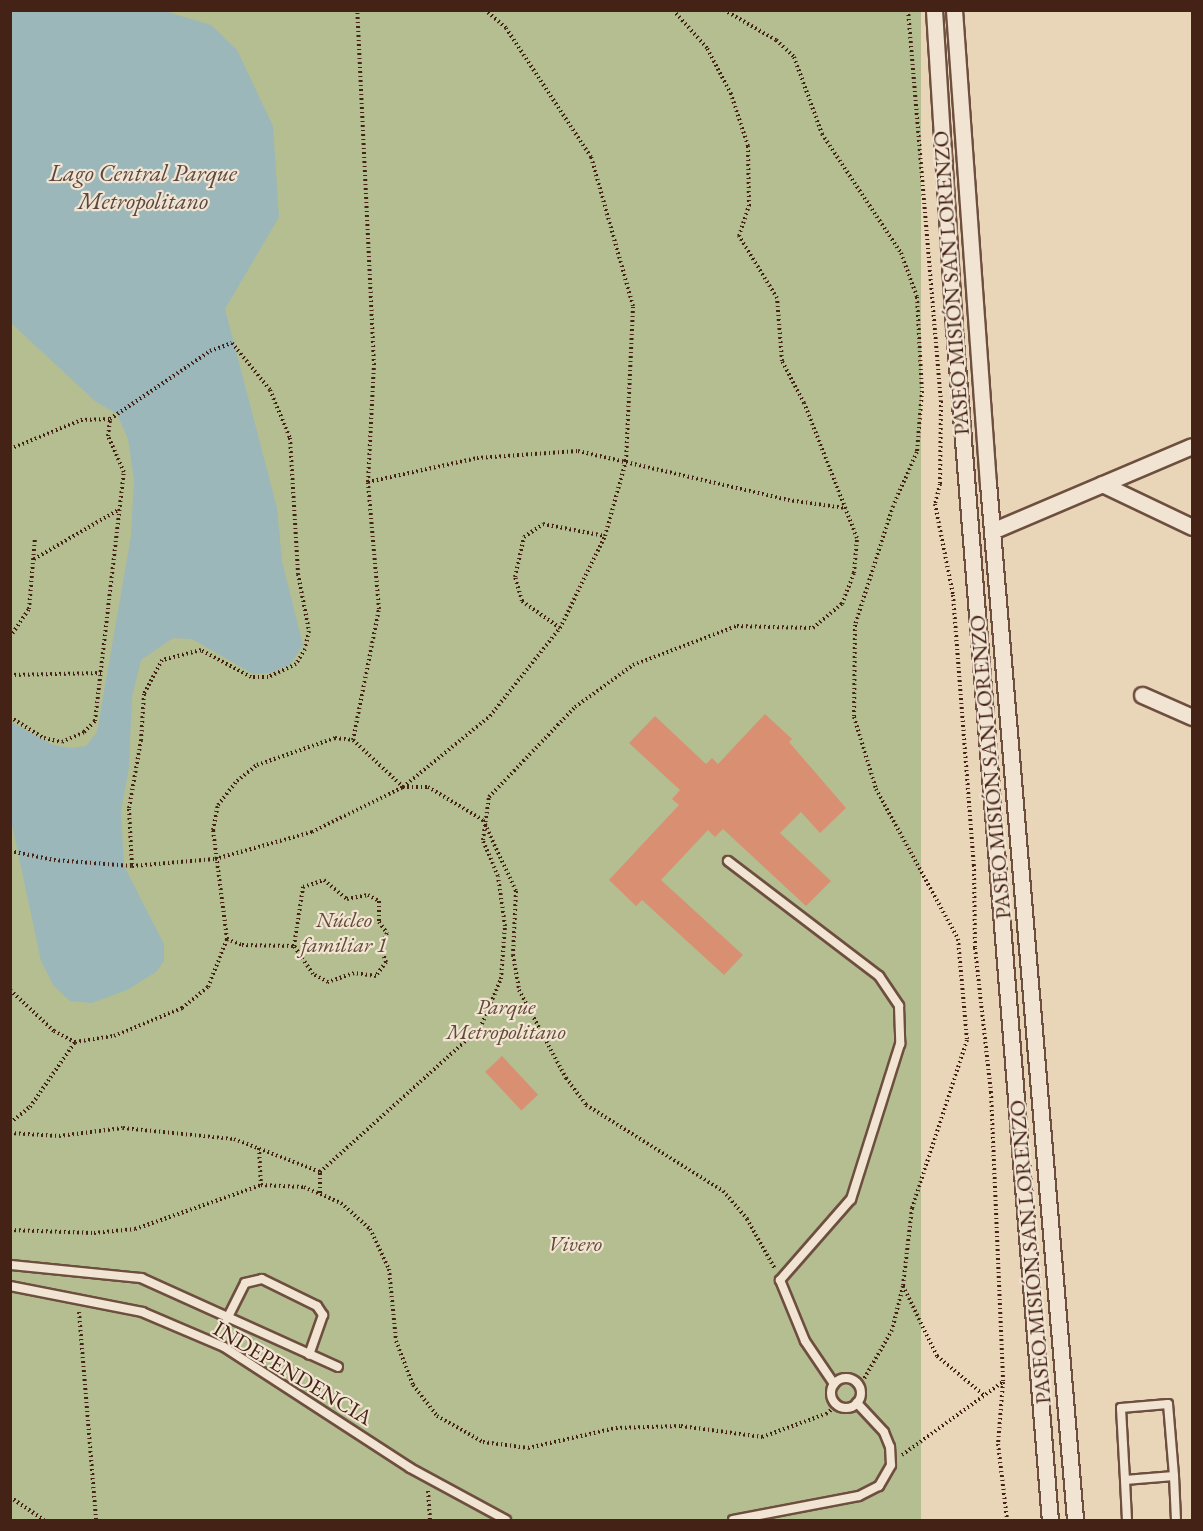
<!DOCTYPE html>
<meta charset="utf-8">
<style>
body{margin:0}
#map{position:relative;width:1203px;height:1531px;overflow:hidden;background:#e9d6b9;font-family:"EB Garamond",serif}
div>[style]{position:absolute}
.green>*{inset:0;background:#b4be91;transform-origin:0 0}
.water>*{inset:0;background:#9cb7ba}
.building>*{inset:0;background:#d99072;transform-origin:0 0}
.path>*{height:4px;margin-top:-2px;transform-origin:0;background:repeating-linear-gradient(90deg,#452216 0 1.5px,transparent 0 4.5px)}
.roads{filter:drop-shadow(2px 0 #6e4f3f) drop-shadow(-2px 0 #6e4f3f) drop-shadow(0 2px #6e4f3f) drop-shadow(0 -2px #6e4f3f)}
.service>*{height:8px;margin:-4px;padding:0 4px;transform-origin:4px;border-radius:4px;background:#f1e4d2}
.service>.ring{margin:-4px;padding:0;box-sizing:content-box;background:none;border:8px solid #f1e4d2;border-radius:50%}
.minor>*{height:15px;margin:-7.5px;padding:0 7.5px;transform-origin:7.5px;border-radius:7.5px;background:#f1e4d2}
span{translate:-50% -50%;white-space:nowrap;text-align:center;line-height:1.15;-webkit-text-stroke:4.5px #f1e4d2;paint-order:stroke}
.street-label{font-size:22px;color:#452216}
.park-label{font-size:22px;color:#614935;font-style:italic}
.water-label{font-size:24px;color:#5b473f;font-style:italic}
.frame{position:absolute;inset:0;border:12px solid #452216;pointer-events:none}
</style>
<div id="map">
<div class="green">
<div style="left:10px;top:11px;width:911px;height:1509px"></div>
</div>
<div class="water">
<div style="clip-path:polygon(11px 10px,164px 11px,211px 25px,237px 50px,273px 126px,279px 217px,225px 309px,277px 508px,282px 561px,303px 645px,290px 665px,269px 673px,253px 674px,192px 639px,173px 638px,141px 660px,132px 697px,129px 767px,121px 811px,124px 866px,164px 944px,164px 961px,156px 972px,127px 990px,92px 1003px,70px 1001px,53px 985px,41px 961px,11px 820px,11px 722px,53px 745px,71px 748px,86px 746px,97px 732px,131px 536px,134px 480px,128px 439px,117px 414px,96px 402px,11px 323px)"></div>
</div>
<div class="building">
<div style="clip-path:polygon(765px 714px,792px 739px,789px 742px,846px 808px,820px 833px,801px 812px,780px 833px,831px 881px,806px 906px,723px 829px,715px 837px,708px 830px,661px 880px,743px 955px,724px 975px,642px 900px,636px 906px,609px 880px,679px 805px,672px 799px,680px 790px,629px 743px,655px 716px,706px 764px,712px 758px,718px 764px)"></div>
<div style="left:502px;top:1056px;width:53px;height:23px;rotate:47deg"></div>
</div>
<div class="path">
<div style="left:724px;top:10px;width:60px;rotate:30deg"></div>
<div style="left:776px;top:40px;width:25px;rotate:43deg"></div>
<div style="left:794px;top:57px;width:82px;rotate:70deg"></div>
<div style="left:822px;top:134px;width:143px;rotate:56.4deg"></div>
<div style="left:901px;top:253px;width:47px;rotate:70deg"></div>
<div style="left:917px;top:297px;width:94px;rotate:87deg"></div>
<div style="left:922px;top:391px;width:61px;rotate:94.7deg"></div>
<div style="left:917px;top:452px;width:59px;rotate:114deg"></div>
<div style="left:893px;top:506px;width:125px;rotate:107.7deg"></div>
<div style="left:855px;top:625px;width:92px;rotate:90.6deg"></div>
<div style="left:854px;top:717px;width:75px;rotate:73deg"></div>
<div style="left:876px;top:789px;width:171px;rotate:61.3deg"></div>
<div style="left:958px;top:939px;width:101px;rotate:84.9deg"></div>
<div style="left:967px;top:1040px;width:177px;rotate:108.1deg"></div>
<div style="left:912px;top:1208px;width:79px;rotate:96.6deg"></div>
<div style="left:903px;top:1286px;width:45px;rotate:104deg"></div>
<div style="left:892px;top:1330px;width:64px;rotate:119.7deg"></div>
<div style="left:908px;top:10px;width:392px;rotate:85.2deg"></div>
<div style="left:941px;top:401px;width:83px;rotate:90.7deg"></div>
<div style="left:940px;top:484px;width:21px;rotate:104deg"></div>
<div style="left:935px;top:504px;width:93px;rotate:78.8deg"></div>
<div style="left:953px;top:595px;width:271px;rotate:85.6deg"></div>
<div style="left:974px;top:865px;width:83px;rotate:89.3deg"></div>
<div style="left:975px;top:948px;width:145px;rotate:83.7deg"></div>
<div style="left:991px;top:1092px;width:290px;rotate:87.6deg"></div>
<div style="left:1003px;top:1382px;width:62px;rotate:94.6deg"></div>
<div style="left:998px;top:1444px;width:77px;rotate:83.2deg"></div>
<div style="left:10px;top:449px;width:77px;rotate:-22.2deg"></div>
<div style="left:81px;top:420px;width:29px;rotate:-2deg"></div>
<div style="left:110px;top:419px;width:121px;rotate:-34.2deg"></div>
<div style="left:210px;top:351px;width:23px;rotate:-20deg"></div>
<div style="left:232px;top:343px;width:60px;rotate:51deg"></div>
<div style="left:270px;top:390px;width:52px;rotate:67.4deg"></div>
<div style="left:290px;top:438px;width:136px;rotate:86.6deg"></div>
<div style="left:298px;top:574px;width:58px;rotate:79.1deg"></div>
<div style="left:309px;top:631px;width:18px;rotate:103deg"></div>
<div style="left:305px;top:649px;width:17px;rotate:121deg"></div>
<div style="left:296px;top:664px;width:31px;rotate:155deg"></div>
<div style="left:268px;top:677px;width:17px;rotate:180deg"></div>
<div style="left:251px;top:677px;width:57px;rotate:-151.6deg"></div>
<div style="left:201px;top:650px;width:40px;rotate:165.6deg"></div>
<div style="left:162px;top:660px;width:38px;rotate:118deg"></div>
<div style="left:144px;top:694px;width:46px;rotate:93.7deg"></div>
<div style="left:141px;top:740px;width:70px;rotate:99.9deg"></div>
<div style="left:129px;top:809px;width:57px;rotate:87deg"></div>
<div style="left:368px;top:482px;width:112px;rotate:-12.4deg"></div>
<div style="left:477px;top:458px;width:101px;rotate:-4deg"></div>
<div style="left:578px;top:451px;width:216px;rotate:13.1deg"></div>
<div style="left:788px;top:500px;width:59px;rotate:7.9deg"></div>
<div style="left:34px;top:559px;width:99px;rotate:-30.2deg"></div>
<div style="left:560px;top:628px;width:47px;rotate:-144.6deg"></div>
<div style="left:522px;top:601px;width:25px;rotate:-106deg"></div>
<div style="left:515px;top:577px;width:41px;rotate:-77.3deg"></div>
<div style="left:524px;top:537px;width:23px;rotate:-34deg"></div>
<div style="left:543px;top:524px;width:63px;rotate:11deg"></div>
<div style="left:10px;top:637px;width:34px;rotate:-56deg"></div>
<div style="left:29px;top:609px;width:72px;rotate:-85.2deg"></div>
<div style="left:10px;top:675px;width:91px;rotate:-1.3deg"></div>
<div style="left:10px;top:717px;width:40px;rotate:32deg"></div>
<div style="left:44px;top:738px;width:18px;rotate:13deg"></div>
<div style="left:62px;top:742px;width:24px;rotate:-24deg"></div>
<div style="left:84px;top:732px;width:16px;rotate:-45deg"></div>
<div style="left:95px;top:721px;width:251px;rotate:-83.4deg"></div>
<div style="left:124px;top:472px;width:39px;rotate:-114deg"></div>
<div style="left:108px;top:436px;width:17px;rotate:-83deg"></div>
<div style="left:353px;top:740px;width:134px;rotate:-78.8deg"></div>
<div style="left:379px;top:609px;width:127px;rotate:-95deg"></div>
<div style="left:368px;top:482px;width:117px;rotate:-87.1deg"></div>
<div style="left:374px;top:365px;width:355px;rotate:-92.7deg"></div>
<div style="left:10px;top:851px;width:45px;rotate:11.6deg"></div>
<div style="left:54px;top:860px;width:78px;rotate:4.4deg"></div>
<div style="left:132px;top:866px;width:83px;rotate:-4.8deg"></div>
<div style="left:215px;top:859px;width:101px;rotate:-15.6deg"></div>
<div style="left:312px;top:832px;width:102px;rotate:-26.3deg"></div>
<div style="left:403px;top:787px;width:112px;rotate:-39.2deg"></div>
<div style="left:490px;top:716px;width:112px;rotate:-51.5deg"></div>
<div style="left:560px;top:628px;width:102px;rotate:-63.9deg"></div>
<div style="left:605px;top:536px;width:78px;rotate:-74.4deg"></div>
<div style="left:626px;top:461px;width:155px;rotate:-87.4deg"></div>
<div style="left:633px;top:306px;width:155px;rotate:-105.7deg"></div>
<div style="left:591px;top:157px;width:154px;rotate:-123.4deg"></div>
<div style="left:506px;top:28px;width:28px;rotate:-139deg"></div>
<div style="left:227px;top:939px;width:16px;rotate:22deg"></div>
<div style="left:242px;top:945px;width:52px;rotate:1.1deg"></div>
<div style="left:294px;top:946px;width:60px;rotate:-81.3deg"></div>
<div style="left:303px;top:887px;width:22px;rotate:-18deg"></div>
<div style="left:324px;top:880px;width:30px;rotate:40deg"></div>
<div style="left:347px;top:899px;width:21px;rotate:-11deg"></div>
<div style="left:368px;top:895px;width:13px;rotate:29deg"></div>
<div style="left:379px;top:901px;width:21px;rotate:90deg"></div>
<div style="left:379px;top:922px;width:14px;rotate:54deg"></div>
<div style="left:387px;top:933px;width:16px;rotate:112deg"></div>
<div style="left:381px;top:948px;width:15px;rotate:70deg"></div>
<div style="left:386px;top:962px;width:17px;rotate:126deg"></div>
<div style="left:376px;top:976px;width:22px;rotate:-172deg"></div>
<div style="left:354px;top:973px;width:28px;rotate:161deg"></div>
<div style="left:328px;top:982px;width:17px;rotate:-152deg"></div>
<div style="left:313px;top:974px;width:34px;rotate:-124deg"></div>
<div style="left:10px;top:990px;width:60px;rotate:43deg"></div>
<div style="left:54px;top:1031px;width:24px;rotate:28deg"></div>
<div style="left:75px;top:1042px;width:39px;rotate:-9deg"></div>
<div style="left:114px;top:1036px;width:74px;rotate:-22.4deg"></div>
<div style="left:182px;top:1008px;width:33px;rotate:-39deg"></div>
<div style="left:208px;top:987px;width:52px;rotate:-68.4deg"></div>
<div style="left:227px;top:939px;width:110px;rotate:-97.3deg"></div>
<div style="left:213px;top:830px;width:25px;rotate:-79deg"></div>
<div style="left:218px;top:805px;width:31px;rotate:-52deg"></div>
<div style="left:237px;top:781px;width:26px;rotate:-39deg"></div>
<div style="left:257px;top:765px;width:83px;rotate:-19.1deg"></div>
<div style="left:335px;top:738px;width:18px;rotate:6deg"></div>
<div style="left:353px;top:740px;width:69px;rotate:43.2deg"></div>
<div style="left:403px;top:787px;width:25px"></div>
<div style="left:428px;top:787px;width:64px;rotate:31deg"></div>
<div style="left:483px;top:820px;width:78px;rotate:65.1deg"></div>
<div style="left:516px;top:891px;width:64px;rotate:92.7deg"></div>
<div style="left:513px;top:955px;width:36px;rotate:80deg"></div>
<div style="left:519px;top:990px;width:100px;rotate:61.9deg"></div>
<div style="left:566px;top:1078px;width:34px;rotate:53deg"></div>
<div style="left:586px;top:1105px;width:162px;rotate:32.1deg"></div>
<div style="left:723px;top:1191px;width:37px;rotate:49deg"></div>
<div style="left:747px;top:1219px;width:57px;rotate:60.8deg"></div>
<div style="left:10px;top:1123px;width:26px;rotate:-39deg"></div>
<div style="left:30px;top:1107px;width:79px;rotate:-55.3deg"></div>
<div style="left:10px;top:1133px;width:49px;rotate:3.5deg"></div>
<div style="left:59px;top:1136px;width:64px;rotate:-7.1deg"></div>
<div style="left:123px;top:1128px;width:112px;rotate:5.7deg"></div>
<div style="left:234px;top:1139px;width:92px;rotate:21deg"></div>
<div style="left:320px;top:1172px;width:215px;rotate:-42deg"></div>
<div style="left:480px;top:1028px;width:53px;rotate:-66.8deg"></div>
<div style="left:501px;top:979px;width:53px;rotate:-85.7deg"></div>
<div style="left:505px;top:926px;width:50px;rotate:-98deg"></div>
<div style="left:498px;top:876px;width:39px;rotate:-113deg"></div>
<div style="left:483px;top:840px;width:43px;rotate:-82.1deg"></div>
<div style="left:489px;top:797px;width:124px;rotate:-46.3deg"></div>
<div style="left:575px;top:707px;width:72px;rotate:-35.9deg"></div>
<div style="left:633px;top:665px;width:111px;rotate:-20.6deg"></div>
<div style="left:737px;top:626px;width:76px;rotate:1.5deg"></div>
<div style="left:813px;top:628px;width:38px;rotate:-40deg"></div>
<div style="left:842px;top:604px;width:33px;rotate:-69deg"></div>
<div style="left:854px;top:573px;width:35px;rotate:-85deg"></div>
<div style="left:857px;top:538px;width:145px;rotate:-111.4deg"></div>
<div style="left:804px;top:403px;width:47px;rotate:-117.6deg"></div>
<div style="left:782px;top:361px;width:63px;rotate:-94.5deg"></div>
<div style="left:777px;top:298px;width:73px;rotate:-121.5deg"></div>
<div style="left:739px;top:236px;width:32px;rotate:-72deg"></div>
<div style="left:749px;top:206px;width:60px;rotate:-91deg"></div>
<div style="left:748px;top:146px;width:55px;rotate:-108.1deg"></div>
<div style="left:731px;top:94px;width:52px;rotate:-117.6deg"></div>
<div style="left:707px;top:48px;width:51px;rotate:-131.8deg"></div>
<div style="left:259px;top:1148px;width:37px;rotate:87deg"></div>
<div style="left:320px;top:1193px;width:21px;rotate:-90deg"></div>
<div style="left:10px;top:1230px;width:84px;rotate:2deg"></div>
<div style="left:94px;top:1233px;width:41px;rotate:-5.6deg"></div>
<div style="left:135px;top:1229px;width:133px;rotate:-19.2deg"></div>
<div style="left:261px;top:1185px;width:43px;rotate:2.7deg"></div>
<div style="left:304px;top:1187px;width:40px;rotate:23.4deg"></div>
<div style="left:341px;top:1203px;width:39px;rotate:42deg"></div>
<div style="left:370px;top:1229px;width:44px;rotate:64.6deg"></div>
<div style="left:389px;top:1269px;width:72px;rotate:84.4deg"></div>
<div style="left:396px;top:1341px;width:47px;rotate:68.9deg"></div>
<div style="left:413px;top:1385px;width:39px;rotate:52deg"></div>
<div style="left:437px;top:1416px;width:53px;rotate:29.5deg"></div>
<div style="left:483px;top:1442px;width:45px;rotate:7.6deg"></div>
<div style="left:528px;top:1448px;width:90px;rotate:-12.8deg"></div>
<div style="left:616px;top:1428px;width:65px;rotate:-1.8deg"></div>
<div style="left:681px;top:1426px;width:82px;rotate:7.7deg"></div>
<div style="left:762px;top:1437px;width:68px;rotate:-19.8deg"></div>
<div style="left:826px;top:1414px;width:14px;rotate:-39deg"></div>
<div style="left:903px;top:1286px;width:78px;rotate:64.1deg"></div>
<div style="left:937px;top:1356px;width:62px;rotate:39.8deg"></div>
<div style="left:79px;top:1312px;width:209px;rotate:85.3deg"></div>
<div style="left:902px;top:1455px;width:125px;rotate:-35.9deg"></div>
<div style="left:428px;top:1491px;width:29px;rotate:86deg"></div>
<div style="left:10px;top:1497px;width:41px;rotate:34.1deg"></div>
</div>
<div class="roads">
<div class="service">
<div style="left:728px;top:861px;width:190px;rotate:37.3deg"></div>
<div style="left:879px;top:976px;width:36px;rotate:56deg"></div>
<div style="left:899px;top:1006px;width:38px;rotate:88deg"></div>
<div style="left:900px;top:1044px;width:163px;rotate:107.5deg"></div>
<div style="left:851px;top:1199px;width:108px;rotate:131.2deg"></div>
<div style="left:780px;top:1280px;width:66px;rotate:67.7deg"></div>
<div style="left:805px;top:1341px;width:52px;rotate:56deg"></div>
<div style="left:10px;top:1265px;width:132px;rotate:5.7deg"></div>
<div style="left:141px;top:1278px;width:216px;rotate:24.3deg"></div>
<div style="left:10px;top:1286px;width:135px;rotate:11.1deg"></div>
<div style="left:142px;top:1312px;width:89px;rotate:23.1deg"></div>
<div style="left:224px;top:1347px;width:222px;rotate:33deg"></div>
<div style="left:410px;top:1468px;width:109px;rotate:28.4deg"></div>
<div style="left:227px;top:1319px;width:40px;rotate:-63.4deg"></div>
<div style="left:245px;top:1283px;width:17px;rotate:-13deg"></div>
<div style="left:262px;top:1279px;width:61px;rotate:26.1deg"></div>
<div style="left:317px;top:1306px;width:11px;rotate:56deg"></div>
<div style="left:323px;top:1315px;width:42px;rotate:109.3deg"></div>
<div class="ring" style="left:831px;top:1378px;width:22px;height:22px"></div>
<div style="left:1125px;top:1480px;width:72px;rotate:-93.2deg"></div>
<div style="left:1121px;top:1408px;width:47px;rotate:-4.9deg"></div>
<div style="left:1168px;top:1404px;width:72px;rotate:85.2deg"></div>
<div style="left:733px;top:1520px;width:128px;rotate:-10.8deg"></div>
<div style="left:859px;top:1496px;width:22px;rotate:-27deg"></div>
<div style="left:879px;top:1486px;width:24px;rotate:-60deg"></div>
<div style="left:891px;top:1465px;width:18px;rotate:-93deg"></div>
<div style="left:890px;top:1447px;width:16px;rotate:-112deg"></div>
<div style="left:884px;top:1432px;width:40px;rotate:-133deg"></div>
<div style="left:1127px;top:1520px;width:40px;rotate:-92.9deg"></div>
<div style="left:1125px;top:1480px;width:49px;rotate:-4.7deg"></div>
<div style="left:1174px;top:1476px;width:44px;rotate:87.4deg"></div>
</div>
<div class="minor">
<div style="left:934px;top:10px;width:319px;rotate:86.4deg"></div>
<div style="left:954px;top:328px;width:1196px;rotate:85.4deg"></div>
<div style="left:954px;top:10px;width:474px;rotate:85.9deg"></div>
<div style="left:988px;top:483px;width:1041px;rotate:85.2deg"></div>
<div style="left:1102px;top:484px;width:100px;rotate:25.5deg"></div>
<div style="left:992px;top:531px;width:217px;rotate:-23deg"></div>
<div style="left:1142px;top:695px;width:55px;rotate:23.7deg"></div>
</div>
</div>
<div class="street-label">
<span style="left:951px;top:283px;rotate:-94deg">PASEO MISIÓN SAN LORENZO</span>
<span style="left:990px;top:767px;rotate:-95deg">PASEO MISIÓN SAN LORENZO</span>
<span style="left:1030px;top:1252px;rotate:-95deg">PASEO MISIÓN SAN LORENZO</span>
<span style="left:293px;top:1373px;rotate:31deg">INDEPENDENCIA</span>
</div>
<div class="park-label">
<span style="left:344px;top:932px">Núcleo<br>familiar 1</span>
<span style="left:506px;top:1019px">Parque<br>Metropolitano</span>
<span style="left:575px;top:1244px">Vivero</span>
</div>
<div class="water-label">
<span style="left:143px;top:187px">Lago Central Parque<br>Metropolitano</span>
</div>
<div class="frame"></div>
</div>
